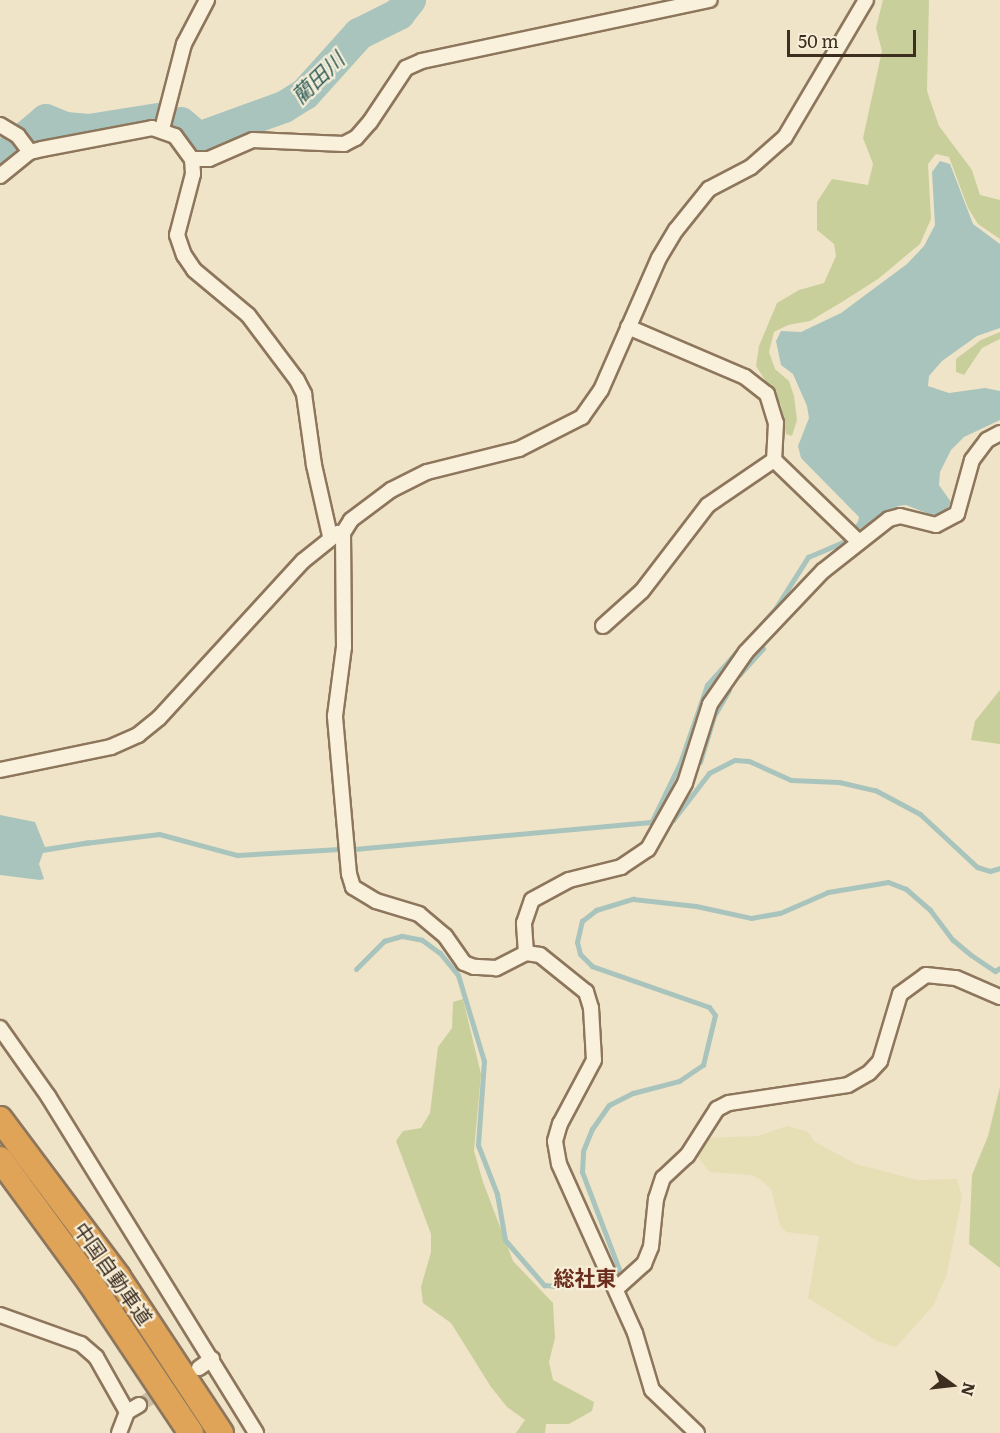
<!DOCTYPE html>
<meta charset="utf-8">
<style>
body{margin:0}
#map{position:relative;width:1000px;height:1433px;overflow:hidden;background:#f0e4c8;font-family:Literata,"Noto Sans JP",serif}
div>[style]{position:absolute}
.farmland>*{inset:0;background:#e6deb5}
.green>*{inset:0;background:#c9cf9b}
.water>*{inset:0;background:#a9c4bc}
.stream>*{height:5px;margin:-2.5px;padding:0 2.5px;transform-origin:2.5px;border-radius:2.5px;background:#a9c4bc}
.river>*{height:32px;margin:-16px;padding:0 16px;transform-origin:16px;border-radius:16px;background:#a9c4bc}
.minor-tunnel>*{height:14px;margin-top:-7px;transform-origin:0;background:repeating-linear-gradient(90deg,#ccc0a6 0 14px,transparent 0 21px)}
.roads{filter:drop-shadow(2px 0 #8d765c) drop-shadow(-2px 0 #8d765c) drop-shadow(0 2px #8d765c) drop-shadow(0 -2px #8d765c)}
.minor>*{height:14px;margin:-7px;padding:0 7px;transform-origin:7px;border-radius:7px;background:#faf1dc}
.motorway>*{height:24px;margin:-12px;padding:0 12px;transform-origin:12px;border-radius:12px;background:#e0a458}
span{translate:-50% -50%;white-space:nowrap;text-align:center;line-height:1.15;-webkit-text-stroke:4.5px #f7eed8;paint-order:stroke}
.street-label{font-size:20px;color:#3d2e20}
.water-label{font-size:21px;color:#2f5d5a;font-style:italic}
.neighbourhood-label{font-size:21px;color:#6b2e1e;font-weight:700}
.north{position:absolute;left:922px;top:1355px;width:60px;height:60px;-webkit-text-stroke:4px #f7eed8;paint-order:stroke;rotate:105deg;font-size:16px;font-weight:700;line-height:24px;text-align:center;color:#3d2e20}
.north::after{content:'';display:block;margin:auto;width:21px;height:27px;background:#3d2e20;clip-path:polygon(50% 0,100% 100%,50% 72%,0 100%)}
.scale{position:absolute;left:787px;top:30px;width:129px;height:27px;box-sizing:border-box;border:3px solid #3d2e20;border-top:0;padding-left:8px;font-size:18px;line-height:21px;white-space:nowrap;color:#3d2e20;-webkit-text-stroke:4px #f7eed8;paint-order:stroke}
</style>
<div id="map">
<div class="farmland">
<div style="clip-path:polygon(787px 1126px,808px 1132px,815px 1142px,856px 1164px,918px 1180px,957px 1179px,962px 1196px,947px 1274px,933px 1306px,896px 1347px,877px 1341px,808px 1298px,819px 1236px,786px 1232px,780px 1225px,771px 1189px,761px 1180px,751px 1175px,710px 1172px,696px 1155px,704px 1138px,758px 1136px)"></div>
</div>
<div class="green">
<div style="clip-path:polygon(883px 0,929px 0,927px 91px,939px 126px,972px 170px,980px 195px,1000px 200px,1000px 239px,978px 224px,968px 208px,949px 157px,936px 154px,928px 164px,931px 219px,920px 244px,878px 279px,842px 302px,810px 321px,788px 325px,774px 332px,769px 352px,775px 369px,789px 381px,794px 396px,797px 420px,792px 436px,786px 434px,781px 405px,756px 366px,759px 346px,777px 303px,799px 290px,824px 283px,836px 256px,834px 244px,817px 230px,817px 202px,832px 179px,868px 185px,873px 164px,863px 138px,882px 51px,876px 28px)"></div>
<div style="clip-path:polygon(1000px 332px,1000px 339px,982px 348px,964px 375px,956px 372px,956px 359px,981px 340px)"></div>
<div style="clip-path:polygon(1000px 690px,1000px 744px,971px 740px,975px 721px)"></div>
<div style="clip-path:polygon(463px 999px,481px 1074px,474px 1151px,483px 1182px,513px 1261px,553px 1303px,555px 1338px,549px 1362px,553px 1380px,594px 1402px,592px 1411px,569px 1424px,546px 1424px,545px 1433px,516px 1433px,525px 1420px,507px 1407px,491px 1387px,451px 1323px,423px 1303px,421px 1287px,431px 1252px,431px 1234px,396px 1141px,403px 1131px,421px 1128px,430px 1113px,438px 1047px,452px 1028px,453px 1002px)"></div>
<div style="clip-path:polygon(1000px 1087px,1000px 1268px,969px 1244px,972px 1175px,988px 1136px)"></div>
</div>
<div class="water">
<div style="clip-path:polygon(940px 161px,950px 164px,973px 224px,1000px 244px,1000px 328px,977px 336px,942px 361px,929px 376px,928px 386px,949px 393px,985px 388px,1000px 391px,1000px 420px,964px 437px,951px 450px,940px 472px,939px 485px,951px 502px,945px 513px,934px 516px,906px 505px,898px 506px,860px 529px,857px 526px,859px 517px,801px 458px,798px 446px,809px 418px,807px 406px,793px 374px,781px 365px,776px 341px,781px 331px,801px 332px,841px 313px,907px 264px,924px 246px,935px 225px,932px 172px)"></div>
<div style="clip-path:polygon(0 815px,35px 822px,45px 847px,90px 840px,92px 845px,43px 853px,39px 864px,44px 879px,40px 880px,0 875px)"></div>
</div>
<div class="stream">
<div style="left:739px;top:675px;width:36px;rotate:-48deg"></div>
<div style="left:700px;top:762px;width:48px;rotate:-73.1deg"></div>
<div style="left:714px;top:716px;width:30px;rotate:-60deg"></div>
<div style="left:651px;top:823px;width:67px;rotate:-64.2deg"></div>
<div style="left:680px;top:763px;width:83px;rotate:-70.9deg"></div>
<div style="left:707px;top:685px;width:102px;rotate:-48.2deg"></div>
<div style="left:775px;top:609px;width:62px;rotate:-57.6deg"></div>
<div style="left:808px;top:557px;width:38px;rotate:-23deg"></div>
<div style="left:843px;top:542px;width:28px;rotate:-49deg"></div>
<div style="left:85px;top:843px;width:75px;rotate:-6.9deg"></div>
<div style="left:159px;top:834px;width:81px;rotate:15.1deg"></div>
<div style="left:237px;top:855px;width:103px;rotate:-3.3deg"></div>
<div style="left:354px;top:849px;width:320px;rotate:-5.2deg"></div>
<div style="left:673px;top:820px;width:59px;rotate:-52.5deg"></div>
<div style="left:709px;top:773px;width:29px;rotate:-27deg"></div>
<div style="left:735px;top:760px;width:14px;rotate:4deg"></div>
<div style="left:749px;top:761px;width:46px;rotate:24.3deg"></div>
<div style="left:791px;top:780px;width:48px;rotate:2.4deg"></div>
<div style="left:839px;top:782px;width:37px;rotate:13deg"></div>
<div style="left:875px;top:790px;width:51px;rotate:28.1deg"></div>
<div style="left:920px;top:814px;width:78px;rotate:42.9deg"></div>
<div style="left:977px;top:867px;width:14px;rotate:17deg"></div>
<div style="left:990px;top:871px;width:10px;rotate:-17deg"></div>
<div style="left:356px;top:969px;width:40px;rotate:-45deg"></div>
<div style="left:384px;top:941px;width:19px;rotate:-16deg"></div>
<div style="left:402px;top:936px;width:20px;rotate:11deg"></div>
<div style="left:422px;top:940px;width:22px;rotate:36deg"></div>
<div style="left:440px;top:953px;width:28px;rotate:51deg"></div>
<div style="left:458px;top:975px;width:90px;rotate:73.2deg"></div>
<div style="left:484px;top:1061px;width:84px;rotate:94.1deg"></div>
<div style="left:478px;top:1145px;width:53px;rotate:68.8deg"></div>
<div style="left:497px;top:1194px;width:47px;rotate:80.1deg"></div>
<div style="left:505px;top:1240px;width:60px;rotate:49.1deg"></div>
<div style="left:544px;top:1285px;width:21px;rotate:5deg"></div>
<div style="left:620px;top:1272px;width:107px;rotate:-110.8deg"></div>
<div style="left:582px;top:1172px;width:21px;rotate:-87deg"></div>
<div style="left:583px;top:1151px;width:24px;rotate:-68deg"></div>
<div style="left:592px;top:1129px;width:29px;rotate:-55deg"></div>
<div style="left:609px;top:1105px;width:27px;rotate:-27deg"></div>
<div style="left:633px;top:1093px;width:48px;rotate:-14.6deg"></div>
<div style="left:679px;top:1081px;width:29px;rotate:-34deg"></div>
<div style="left:703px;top:1065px;width:51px;rotate:-76.5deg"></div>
<div style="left:715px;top:1015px;width:10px;rotate:-127deg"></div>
<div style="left:709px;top:1007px;width:124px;rotate:-160.7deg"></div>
<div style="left:592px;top:966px;width:17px;rotate:-135deg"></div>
<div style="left:580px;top:954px;width:12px;rotate:-104deg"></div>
<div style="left:577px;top:942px;width:22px;rotate:-77deg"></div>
<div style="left:582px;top:921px;width:18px;rotate:-38deg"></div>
<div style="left:596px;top:910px;width:39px;rotate:-17deg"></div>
<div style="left:633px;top:899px;width:63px;rotate:6.3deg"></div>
<div style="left:696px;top:906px;width:56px;rotate:12.3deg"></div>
<div style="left:751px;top:918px;width:29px;rotate:-10deg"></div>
<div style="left:780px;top:913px;width:52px;rotate:-23.6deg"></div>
<div style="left:828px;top:892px;width:61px;rotate:-9.5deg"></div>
<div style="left:888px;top:882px;width:19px;rotate:21deg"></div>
<div style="left:906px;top:889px;width:32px;rotate:41deg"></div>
<div style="left:930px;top:910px;width:38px;rotate:53deg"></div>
<div style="left:953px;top:940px;width:23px;rotate:40deg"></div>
<div style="left:971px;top:955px;width:29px;rotate:34deg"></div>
<div style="left:995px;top:971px;width:6px;rotate:-31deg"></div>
</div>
<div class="river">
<div style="left:181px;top:123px;width:23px;rotate:41deg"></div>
<div style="left:198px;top:138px;width:91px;rotate:-19.8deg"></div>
<div style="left:284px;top:107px;width:25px;rotate:-32deg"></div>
<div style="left:305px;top:94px;width:81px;rotate:-48deg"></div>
<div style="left:359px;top:34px;width:45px;rotate:-26.6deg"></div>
<div style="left:399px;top:14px;width:18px;rotate:-52deg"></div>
<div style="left:0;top:159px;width:60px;rotate:-40.3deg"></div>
<div style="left:46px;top:120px;width:22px;rotate:22deg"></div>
<div style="left:66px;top:128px;width:23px;rotate:5deg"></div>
<div style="left:89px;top:130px;width:70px;rotate:-9.1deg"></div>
</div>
<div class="minor-tunnel">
<div style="left:139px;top:1405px;width:60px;rotate:-31.3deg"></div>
</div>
<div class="roads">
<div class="minor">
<div style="left:0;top:125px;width:21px;rotate:31deg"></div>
<div style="left:18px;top:136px;width:20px;rotate:53deg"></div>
<div style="left:162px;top:129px;width:88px;rotate:-75.5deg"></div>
<div style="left:184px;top:44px;width:50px;rotate:-62.4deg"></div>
<div style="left:192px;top:159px;width:17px"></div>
<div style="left:209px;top:159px;width:48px;rotate:-23.4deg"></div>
<div style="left:253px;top:140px;width:91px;rotate:2.5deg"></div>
<div style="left:344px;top:144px;width:13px;rotate:-27deg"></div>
<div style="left:356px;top:138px;width:21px;rotate:-49deg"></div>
<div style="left:370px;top:122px;width:65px;rotate:-56.3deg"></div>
<div style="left:406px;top:68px;width:17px;rotate:-24deg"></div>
<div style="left:422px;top:61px;width:294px;rotate:-12deg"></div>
<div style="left:0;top:176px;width:38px;rotate:-39deg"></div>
<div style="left:30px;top:152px;width:12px;rotate:-14deg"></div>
<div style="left:42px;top:149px;width:112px;rotate:-10.8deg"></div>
<div style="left:152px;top:128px;width:24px;rotate:19deg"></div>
<div style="left:175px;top:136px;width:29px;rotate:54deg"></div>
<div style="left:192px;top:159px;width:15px;rotate:86deg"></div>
<div style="left:193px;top:174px;width:63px;rotate:104.7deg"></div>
<div style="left:177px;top:235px;width:21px;rotate:71deg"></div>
<div style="left:184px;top:255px;width:18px;rotate:56deg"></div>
<div style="left:194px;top:270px;width:70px;rotate:39.8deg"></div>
<div style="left:248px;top:315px;width:81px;rotate:53deg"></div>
<div style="left:297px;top:380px;width:16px;rotate:63deg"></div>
<div style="left:304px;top:394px;width:72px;rotate:82deg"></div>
<div style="left:314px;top:465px;width:73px;rotate:77.3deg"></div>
<div style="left:628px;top:327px;width:127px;rotate:23.1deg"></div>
<div style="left:745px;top:377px;width:28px;rotate:38deg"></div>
<div style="left:767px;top:394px;width:30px;rotate:73deg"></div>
<div style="left:776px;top:423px;width:37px;rotate:93deg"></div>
<div style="left:774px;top:460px;width:118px;rotate:44deg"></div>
<div style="left:603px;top:626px;width:52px;rotate:-41.9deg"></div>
<div style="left:642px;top:591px;width:108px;rotate:-52.5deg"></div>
<div style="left:708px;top:505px;width:80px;rotate:-34.3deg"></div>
<div style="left:0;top:770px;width:113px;rotate:-11.7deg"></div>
<div style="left:111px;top:747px;width:30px;rotate:-24deg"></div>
<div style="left:138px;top:735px;width:27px;rotate:-39deg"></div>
<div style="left:159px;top:718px;width:213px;rotate:-47.5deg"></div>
<div style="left:303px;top:561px;width:45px;rotate:-38.7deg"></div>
<div style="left:526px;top:953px;width:30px;rotate:-94deg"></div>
<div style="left:524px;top:923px;width:24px;rotate:-71deg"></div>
<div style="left:532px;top:900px;width:42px;rotate:-28.4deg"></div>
<div style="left:569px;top:880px;width:54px;rotate:-14deg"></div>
<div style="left:621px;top:867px;width:32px;rotate:-34deg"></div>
<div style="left:648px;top:849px;width:76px;rotate:-60.7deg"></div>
<div style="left:685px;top:783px;width:83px;rotate:-72.4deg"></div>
<div style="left:710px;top:704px;width:63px;rotate:-55.3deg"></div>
<div style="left:746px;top:652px;width:112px;rotate:-46.5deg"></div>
<div style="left:823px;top:571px;width:84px;rotate:-38.2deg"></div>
<div style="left:889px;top:519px;width:11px;rotate:-15deg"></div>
<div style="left:900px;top:516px;width:37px;rotate:14deg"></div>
<div style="left:936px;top:525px;width:24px;rotate:-28deg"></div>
<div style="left:957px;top:514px;width:56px;rotate:-74.5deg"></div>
<div style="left:972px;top:460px;width:25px;rotate:-53deg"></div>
<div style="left:987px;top:440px;width:15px;rotate:-28deg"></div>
<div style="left:0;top:1028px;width:83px;rotate:54.8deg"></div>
<div style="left:48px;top:1096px;width:396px;rotate:58.3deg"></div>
<div style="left:616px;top:1289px;width:38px;rotate:-42deg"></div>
<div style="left:644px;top:1264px;width:18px;rotate:-68deg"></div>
<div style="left:651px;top:1247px;width:48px;rotate:-84.1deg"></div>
<div style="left:656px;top:1199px;width:22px;rotate:-72deg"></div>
<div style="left:663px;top:1178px;width:33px;rotate:-43deg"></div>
<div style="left:687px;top:1156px;width:56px;rotate:-57.4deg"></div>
<div style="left:717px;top:1109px;width:13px;rotate:-27deg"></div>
<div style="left:729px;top:1103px;width:120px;rotate:-8.6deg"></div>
<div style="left:848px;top:1085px;width:24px;rotate:-30deg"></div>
<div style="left:869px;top:1073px;width:16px;rotate:-47deg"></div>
<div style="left:880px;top:1061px;width:70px;rotate:-73.4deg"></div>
<div style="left:900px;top:994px;width:32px;rotate:-36deg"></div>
<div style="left:926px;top:975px;width:30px;rotate:6deg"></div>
<div style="left:956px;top:978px;width:48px;rotate:23.4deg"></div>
<div style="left:0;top:1315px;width:86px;rotate:19.7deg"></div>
<div style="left:81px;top:1344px;width:20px;rotate:41deg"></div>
<div style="left:96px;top:1357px;width:63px;rotate:60.6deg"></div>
<div style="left:199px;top:1368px;width:16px;rotate:-35deg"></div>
<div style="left:119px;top:1433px;width:22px;rotate:-69deg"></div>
<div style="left:127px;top:1412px;width:14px;rotate:-30deg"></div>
<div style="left:697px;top:1433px;width:62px;rotate:-136.3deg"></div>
<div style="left:652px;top:1390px;width:59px;rotate:-106.6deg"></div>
<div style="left:635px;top:1333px;width:185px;rotate:-114.2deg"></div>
<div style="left:559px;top:1164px;width:23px;rotate:-100deg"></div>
<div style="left:555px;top:1141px;width:18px;rotate:-74deg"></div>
<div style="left:560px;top:1124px;width:72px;rotate:-62deg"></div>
<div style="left:594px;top:1060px;width:52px;rotate:-93.3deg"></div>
<div style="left:591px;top:1008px;width:17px;rotate:-107deg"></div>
<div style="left:586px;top:992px;width:59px;rotate:-141.2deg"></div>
<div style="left:540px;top:955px;width:14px;rotate:-172deg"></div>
<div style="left:526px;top:953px;width:34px;rotate:153deg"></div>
<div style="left:496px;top:968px;width:22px;rotate:-177deg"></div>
<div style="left:474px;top:967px;width:11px;rotate:-158deg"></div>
<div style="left:464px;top:963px;width:33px;rotate:-125deg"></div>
<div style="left:445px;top:936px;width:34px;rotate:-140deg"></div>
<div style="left:419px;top:914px;width:45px;rotate:-163.2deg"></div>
<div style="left:376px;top:901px;width:27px;rotate:-149deg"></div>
<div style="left:353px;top:887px;width:14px;rotate:-107deg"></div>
<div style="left:349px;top:874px;width:159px;rotate:-95.1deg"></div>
<div style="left:335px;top:716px;width:70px;rotate:-82.6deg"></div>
<div style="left:344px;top:647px;width:114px;rotate:-90.5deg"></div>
<div style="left:343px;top:533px;width:15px;rotate:-58deg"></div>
<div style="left:351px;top:520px;width:50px;rotate:-36.9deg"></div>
<div style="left:391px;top:490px;width:40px;rotate:-26.6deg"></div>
<div style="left:427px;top:472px;width:95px;rotate:-14deg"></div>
<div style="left:519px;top:449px;width:71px;rotate:-26.9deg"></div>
<div style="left:582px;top:417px;width:33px;rotate:-55deg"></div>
<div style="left:601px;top:390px;width:144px;rotate:-66.3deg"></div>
<div style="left:659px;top:258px;width:33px;rotate:-59deg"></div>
<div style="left:676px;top:230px;width:53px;rotate:-51.2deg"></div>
<div style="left:709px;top:189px;width:47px;rotate:-27.6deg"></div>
<div style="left:751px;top:167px;width:45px;rotate:-41.4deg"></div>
<div style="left:785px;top:137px;width:159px;rotate:-59.4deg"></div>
</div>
<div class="motorway">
<div style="left:0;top:1119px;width:197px;rotate:53.2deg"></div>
<div style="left:118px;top:1277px;width:187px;rotate:56.6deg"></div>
<div style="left:0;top:1159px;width:152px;rotate:53.8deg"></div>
<div style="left:90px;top:1282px;width:182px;rotate:56.2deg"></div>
</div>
</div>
<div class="street-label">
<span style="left:114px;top:1273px;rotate:55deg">中国自動車道</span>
</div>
<div class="water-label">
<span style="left:317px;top:77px;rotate:-44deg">藺田川</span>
</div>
<div class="neighbourhood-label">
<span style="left:585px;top:1277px">総社東</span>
</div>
<div class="north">N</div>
<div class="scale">50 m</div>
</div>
